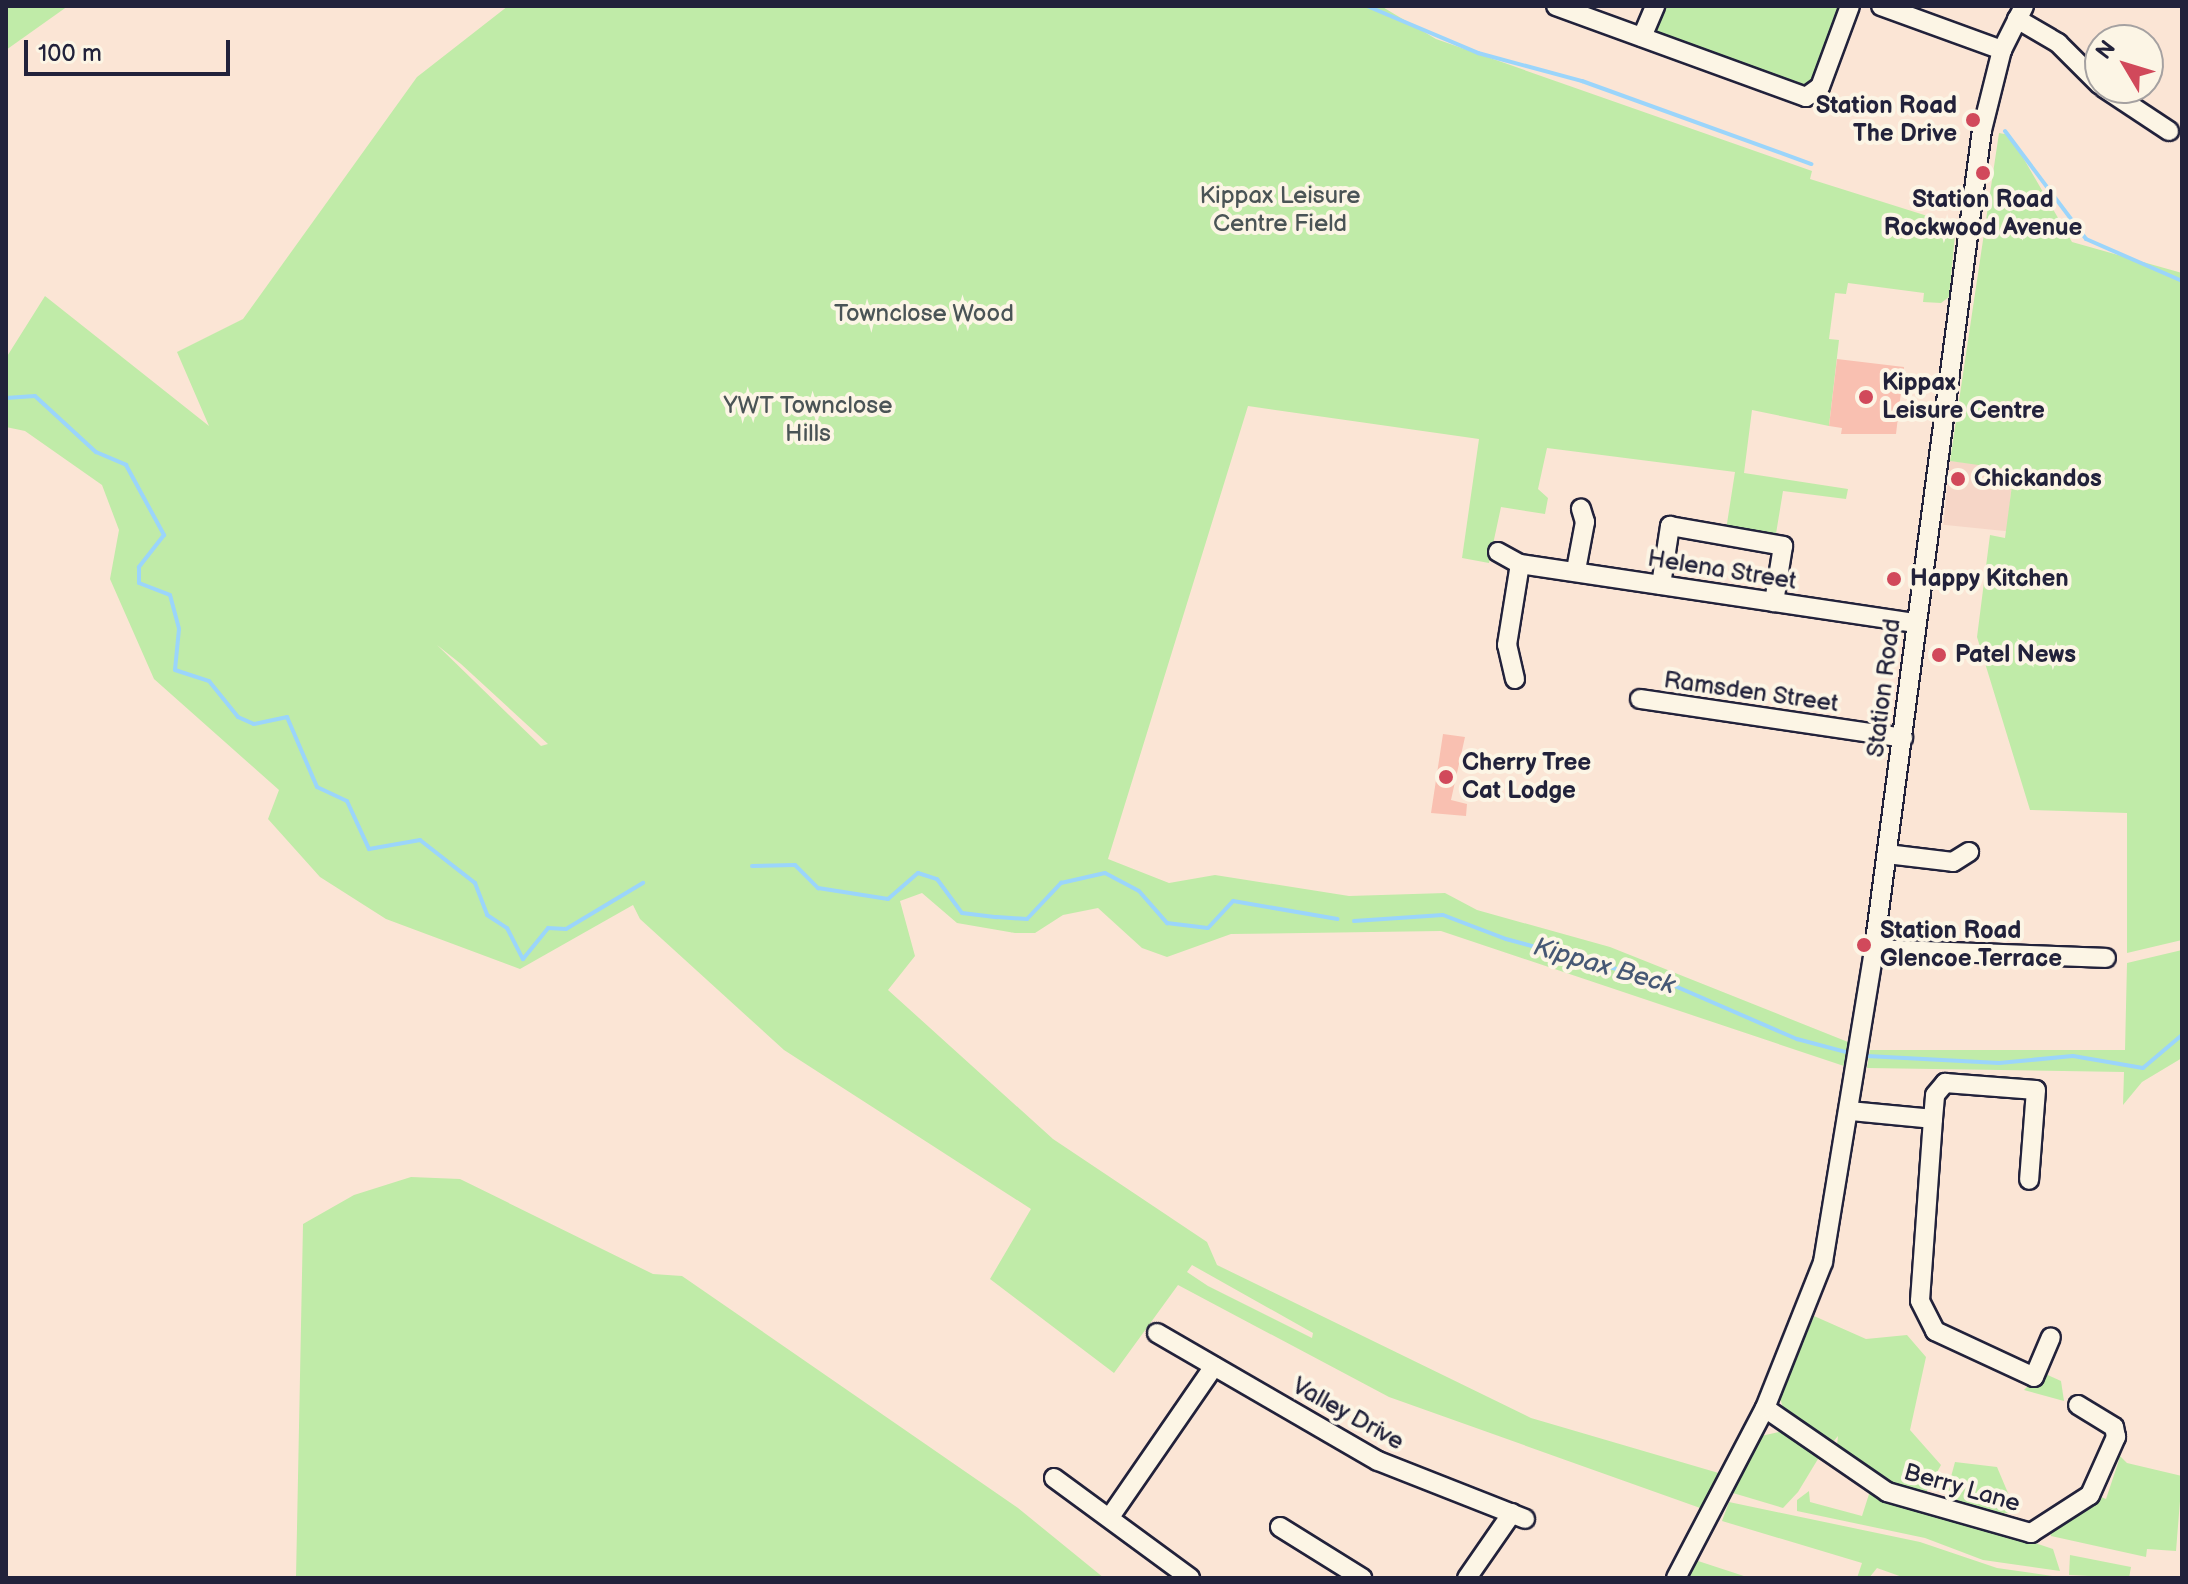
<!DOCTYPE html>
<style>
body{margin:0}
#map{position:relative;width:2188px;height:1584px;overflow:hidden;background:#fbe5d5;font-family:"Balsamiq Sans",sans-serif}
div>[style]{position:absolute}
.built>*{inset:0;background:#f6d6c7;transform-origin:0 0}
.green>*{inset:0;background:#c0eba8}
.stream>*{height:4px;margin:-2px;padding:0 2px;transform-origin:2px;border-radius:2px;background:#9bd5fb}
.building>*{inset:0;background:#f9c0b1}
.roads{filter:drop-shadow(2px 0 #22223b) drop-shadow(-2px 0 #22223b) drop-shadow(0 2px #22223b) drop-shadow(0 -2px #22223b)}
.minor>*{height:18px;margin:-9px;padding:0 9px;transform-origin:9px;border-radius:9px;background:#fcf5e5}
.dots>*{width:22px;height:22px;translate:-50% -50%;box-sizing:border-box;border:4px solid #fcf5e5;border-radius:50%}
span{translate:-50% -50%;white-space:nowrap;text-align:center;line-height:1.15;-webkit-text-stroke:8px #fcf5e5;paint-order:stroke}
.poi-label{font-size:24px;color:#22223b;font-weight:700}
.right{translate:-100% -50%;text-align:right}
.left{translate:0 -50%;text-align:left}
.park-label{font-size:24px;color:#4a5456}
.street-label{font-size:24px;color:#22223b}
.water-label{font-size:26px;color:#465875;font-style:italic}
.frame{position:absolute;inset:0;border:8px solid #22223b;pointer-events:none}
.north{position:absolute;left:2084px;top:24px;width:80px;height:80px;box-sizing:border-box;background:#fcf5e5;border:2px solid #a5a1a1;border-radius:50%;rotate:308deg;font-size:22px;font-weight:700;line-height:32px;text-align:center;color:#22223b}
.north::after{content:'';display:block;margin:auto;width:28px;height:36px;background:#d1495b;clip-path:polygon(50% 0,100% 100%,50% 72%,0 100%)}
.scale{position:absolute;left:24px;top:40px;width:206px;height:36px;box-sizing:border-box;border:4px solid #22223b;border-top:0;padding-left:10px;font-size:24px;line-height:28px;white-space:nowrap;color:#22223b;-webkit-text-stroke:6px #fcf5e5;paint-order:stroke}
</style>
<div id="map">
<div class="built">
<div style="left:1950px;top:461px;width:64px;height:64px;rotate:6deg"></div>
</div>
<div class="green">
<div style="clip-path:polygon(6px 6px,68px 6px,6px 50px)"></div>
<div style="clip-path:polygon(evenodd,508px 6px,1381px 6px,1436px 39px,1812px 171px,1810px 179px,1956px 225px,1949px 297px,1941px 303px,1923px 302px,1924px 293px,1848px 283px,1846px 294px,1835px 293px,1829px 339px,1839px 340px,1829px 426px,1752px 410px,1744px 473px,1848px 489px,1846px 499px,1783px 491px,1775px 540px,1726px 530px,1735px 472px,1547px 448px,1538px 489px,1548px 498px,1545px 514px,1501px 507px,1489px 563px,1462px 558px,1479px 439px,1248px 406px,1108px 859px,1169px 883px,1215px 875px,1349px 896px,1445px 893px,1477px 910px,1610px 947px,1848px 1042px,1847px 1067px,1441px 931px,1231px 934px,1167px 957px,1142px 948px,1098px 908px,1063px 915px,1035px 933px,1015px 933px,957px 923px,922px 893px,900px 901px,915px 956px,888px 990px,1053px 1139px,1207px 1242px,1217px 1265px,1531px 1418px,1722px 1474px,1703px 1509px,1389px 1397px,1178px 1285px,1114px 1373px,990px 1279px,1031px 1209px,784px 1050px,640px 919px,633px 905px,520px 969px,386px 919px,320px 877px,268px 819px,279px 790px,154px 679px,110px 579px,119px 530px,102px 485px,25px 431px,6px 427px,6px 358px,45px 296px,209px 426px,177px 352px,243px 319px,417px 77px,508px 6px,437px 645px,461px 664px,548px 744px,541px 746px,437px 645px,508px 6px,1192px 1265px,1313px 1333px,1312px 1338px,1208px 1286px,1187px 1272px,1192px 1265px)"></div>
<div style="clip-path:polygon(1662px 6px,1843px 6px,1815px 85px,1807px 91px,1654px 33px)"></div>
<div style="clip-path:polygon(1999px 133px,2010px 135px,2072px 242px,2182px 273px,2182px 940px,2127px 953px,2127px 813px,2030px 810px,1977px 637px,1990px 535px,2005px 538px,2014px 470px,1950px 461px)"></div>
<div style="clip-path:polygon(2182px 950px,2182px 1058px,2142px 1082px,2123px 1105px,2124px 1072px,1867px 1068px,1870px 1050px,2125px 1050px,2127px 963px)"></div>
<div style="clip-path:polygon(411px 1177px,460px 1179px,653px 1274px,682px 1276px,1018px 1508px,1104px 1578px,296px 1578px,303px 1224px,354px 1195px)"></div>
<div style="clip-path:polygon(1814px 1316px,1866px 1339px,1907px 1335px,1926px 1357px,1910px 1430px,1941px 1465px,1924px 1496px,1891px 1487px,1837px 1445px,1838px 1436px,1833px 1442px,1783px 1408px,1780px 1398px)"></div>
<div style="clip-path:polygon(2041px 1372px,2061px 1381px,2064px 1401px,2024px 1390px)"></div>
<div style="clip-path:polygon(1783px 1431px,1821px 1454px,1798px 1492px,1783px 1508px,1733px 1493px,1761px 1436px)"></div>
<div style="clip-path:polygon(2115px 1451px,2127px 1463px,2182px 1476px,2176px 1551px,2147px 1549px,2146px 1557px,2051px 1536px,2050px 1529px,2096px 1495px,2106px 1499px,2119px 1460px,2111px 1457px)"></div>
<div style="clip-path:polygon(1955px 1462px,1997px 1467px,2016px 1512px,1999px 1514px,1945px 1499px)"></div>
<div style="clip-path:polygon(1835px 1466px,1871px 1488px,2053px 1549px,2060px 1571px,1983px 1560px,1925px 1538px,1797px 1511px,1797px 1500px,1809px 1491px,1810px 1502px,1862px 1516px,1870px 1491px)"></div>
<div style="clip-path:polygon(1729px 1502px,1920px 1542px,1997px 1568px,2059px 1577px,1905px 1578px,1877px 1568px,1869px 1578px,1857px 1578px,1862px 1563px,1722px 1521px)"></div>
<div style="clip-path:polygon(2070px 1555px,2131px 1567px,2129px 1578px,2069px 1575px)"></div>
<div style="clip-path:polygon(1695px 1560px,1750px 1578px,1685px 1578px)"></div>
</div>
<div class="stream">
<div style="left:1367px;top:6px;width:121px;rotate:22.9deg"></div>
<div style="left:1478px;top:53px;width:108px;rotate:15.1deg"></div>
<div style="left:1582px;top:81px;width:244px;rotate:19.9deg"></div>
<div style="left:2005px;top:131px;width:135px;rotate:53.1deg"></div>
<div style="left:2086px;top:239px;width:105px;rotate:23.6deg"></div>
<div style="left:6px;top:398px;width:29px;rotate:-4deg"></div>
<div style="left:35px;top:396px;width:83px;rotate:42.6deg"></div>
<div style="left:96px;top:452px;width:33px;rotate:23deg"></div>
<div style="left:126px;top:465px;width:80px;rotate:61.5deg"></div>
<div style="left:164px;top:535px;width:41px;rotate:128deg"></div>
<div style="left:139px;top:567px;width:16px;rotate:90deg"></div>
<div style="left:139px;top:583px;width:33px;rotate:21deg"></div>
<div style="left:170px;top:595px;width:35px;rotate:75deg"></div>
<div style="left:179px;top:629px;width:41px;rotate:95.6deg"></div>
<div style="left:175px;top:670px;width:36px;rotate:18deg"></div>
<div style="left:209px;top:681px;width:46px;rotate:51.1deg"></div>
<div style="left:238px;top:717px;width:17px;rotate:24deg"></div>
<div style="left:254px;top:724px;width:34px;rotate:-12deg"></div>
<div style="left:287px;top:717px;width:76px;rotate:66.8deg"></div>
<div style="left:317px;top:787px;width:33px;rotate:25deg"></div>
<div style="left:347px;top:801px;width:53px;rotate:65.4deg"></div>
<div style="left:369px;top:849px;width:52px;rotate:-10deg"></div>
<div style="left:420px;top:840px;width:70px;rotate:38deg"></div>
<div style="left:475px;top:883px;width:34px;rotate:69deg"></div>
<div style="left:487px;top:915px;width:24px;rotate:33deg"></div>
<div style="left:507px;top:928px;width:35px;rotate:63deg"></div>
<div style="left:523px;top:959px;width:40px;rotate:-51deg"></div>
<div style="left:548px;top:928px;width:18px;rotate:3deg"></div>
<div style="left:566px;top:929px;width:90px;rotate:-30.9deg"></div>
<div style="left:752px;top:866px;width:43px;rotate:-1.3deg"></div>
<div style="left:795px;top:865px;width:33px;rotate:45deg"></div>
<div style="left:818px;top:888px;width:71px;rotate:8.9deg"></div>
<div style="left:888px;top:899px;width:40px;rotate:-41deg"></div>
<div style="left:918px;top:873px;width:20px;rotate:18deg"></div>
<div style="left:937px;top:879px;width:42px;rotate:53.7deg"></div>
<div style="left:962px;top:913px;width:35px;rotate:7deg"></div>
<div style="left:997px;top:917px;width:30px;rotate:4deg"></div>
<div style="left:1027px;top:919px;width:50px;rotate:-46.6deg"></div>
<div style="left:1061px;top:883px;width:45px;rotate:-12.8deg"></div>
<div style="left:1105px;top:873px;width:38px;rotate:28deg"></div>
<div style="left:1139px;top:891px;width:43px;rotate:48.8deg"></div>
<div style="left:1167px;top:923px;width:41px;rotate:7deg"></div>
<div style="left:1208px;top:928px;width:37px;rotate:-47deg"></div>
<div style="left:1233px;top:901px;width:106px;rotate:9.8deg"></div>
<div style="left:1354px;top:921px;width:89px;rotate:-3.9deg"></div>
<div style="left:1443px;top:915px;width:67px;rotate:20.9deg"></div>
<div style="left:1506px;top:939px;width:168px;rotate:15.2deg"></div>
<div style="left:1668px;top:983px;width:141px;rotate:23.5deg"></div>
<div style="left:1797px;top:1039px;width:51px;rotate:14.9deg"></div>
<div style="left:1867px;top:1056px;width:132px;rotate:3deg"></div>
<div style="left:1999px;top:1063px;width:74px;rotate:-5.4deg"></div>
<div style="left:2073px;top:1056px;width:71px;rotate:9.7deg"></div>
<div style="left:2143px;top:1068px;width:51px;rotate:-40.2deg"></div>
</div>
<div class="building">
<div style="clip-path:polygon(1837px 359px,1904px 367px,1896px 434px,1841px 434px,1842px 428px,1829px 426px)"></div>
<div style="clip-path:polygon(1443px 734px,1465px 737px,1451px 800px,1467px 804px,1466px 816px,1431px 813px)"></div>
</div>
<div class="roads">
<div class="minor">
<div style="left:1556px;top:6px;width:266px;rotate:20deg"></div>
<div style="left:1806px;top:97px;width:17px;rotate:-36deg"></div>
<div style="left:1820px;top:87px;width:86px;rotate:-69.7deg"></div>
<div style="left:1881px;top:6px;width:129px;rotate:20deg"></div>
<div style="left:2017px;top:19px;width:48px;rotate:30.3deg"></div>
<div style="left:2058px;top:43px;width:59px;rotate:45deg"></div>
<div style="left:1642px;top:37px;width:34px;rotate:-67deg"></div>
<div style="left:2104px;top:88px;width:78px;rotate:33.5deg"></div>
<div style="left:1498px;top:552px;width:25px;rotate:29deg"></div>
<div style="left:1520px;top:564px;width:400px;rotate:8.5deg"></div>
<div style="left:1576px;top:570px;width:49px;rotate:-79.4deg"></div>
<div style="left:1585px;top:522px;width:14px;rotate:-107deg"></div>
<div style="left:1661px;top:585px;width:60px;rotate:-81.3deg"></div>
<div style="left:1670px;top:526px;width:115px;rotate:10deg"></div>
<div style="left:1783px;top:546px;width:57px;rotate:99.1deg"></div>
<div style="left:1515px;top:679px;width:35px;rotate:-103deg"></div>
<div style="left:1507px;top:645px;width:82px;rotate:-80.9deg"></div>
<div style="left:1640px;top:699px;width:266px;rotate:8.4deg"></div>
<div style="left:1887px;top:854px;width:66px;rotate:6.9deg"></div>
<div style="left:1953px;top:862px;width:19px;rotate:-32deg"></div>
<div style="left:1874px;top:949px;width:232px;rotate:2.2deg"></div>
<div style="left:1850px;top:1111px;width:83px;rotate:5.5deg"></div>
<div style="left:1933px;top:1119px;width:182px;rotate:94.1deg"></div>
<div style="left:1920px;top:1301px;width:34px;rotate:63deg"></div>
<div style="left:1935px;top:1331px;width:109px;rotate:24.9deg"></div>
<div style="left:2034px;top:1377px;width:43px;rotate:-67deg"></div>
<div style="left:1933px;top:1119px;width:24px;rotate:-85deg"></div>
<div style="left:1935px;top:1095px;width:16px;rotate:-50deg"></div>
<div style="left:1945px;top:1083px;width:91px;rotate:4.4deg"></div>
<div style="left:2036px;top:1090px;width:90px;rotate:94.4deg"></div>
<div style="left:1157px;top:1333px;width:255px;rotate:30.1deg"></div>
<div style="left:1378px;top:1461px;width:158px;rotate:21.5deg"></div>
<div style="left:1765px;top:1408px;width:148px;rotate:34.5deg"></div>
<div style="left:1887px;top:1492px;width:150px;rotate:15.9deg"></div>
<div style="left:2031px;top:1533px;width:70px;rotate:-32.8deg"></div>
<div style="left:2090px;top:1495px;width:64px;rotate:-65.9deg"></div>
<div style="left:2116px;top:1437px;width:10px;rotate:-101deg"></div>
<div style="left:2114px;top:1427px;width:42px;rotate:-148.6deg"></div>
<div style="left:1054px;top:1478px;width:169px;rotate:36.3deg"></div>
<div style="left:1110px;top:1517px;width:183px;rotate:-55.4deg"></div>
<div style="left:1280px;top:1527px;width:97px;rotate:31.9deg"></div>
<div style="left:1467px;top:1578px;width:79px;rotate:-55.3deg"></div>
<div style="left:1676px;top:1578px;width:192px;rotate:-62.4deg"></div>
<div style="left:1765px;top:1408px;width:157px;rotate:-68.3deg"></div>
<div style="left:1823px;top:1262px;width:317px;rotate:-80.7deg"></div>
<div style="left:1874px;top:949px;width:826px;rotate:-82.49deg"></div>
<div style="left:1982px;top:130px;width:82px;rotate:-76deg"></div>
<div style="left:2002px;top:50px;width:49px;rotate:-63.4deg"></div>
</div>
</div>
<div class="dots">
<div style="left:1973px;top:120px;background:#d1495b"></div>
<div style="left:1983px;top:173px;background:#d1495b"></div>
<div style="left:1866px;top:397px;background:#d1495b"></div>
<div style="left:1958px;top:479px;background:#d1495b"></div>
<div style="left:1894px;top:579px;background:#d1495b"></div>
<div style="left:1939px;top:655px;background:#d1495b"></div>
<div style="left:1446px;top:777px;background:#d1495b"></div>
<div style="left:1864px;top:945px;background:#d1495b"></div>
</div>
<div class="poi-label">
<span class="right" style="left:1957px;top:120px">Station Road<br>The Drive</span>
<span style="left:1983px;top:214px">Station Road<br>Rockwood Avenue</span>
<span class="left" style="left:1882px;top:397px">Kippax<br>Leisure Centre</span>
<span class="left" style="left:1974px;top:479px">Chickandos</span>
<span class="left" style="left:1910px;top:579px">Happy Kitchen</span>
<span class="left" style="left:1955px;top:655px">Patel News</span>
<span class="left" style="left:1462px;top:777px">Cherry Tree<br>Cat Lodge</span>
<span class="left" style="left:1880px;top:945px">Station Road<br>Glencoe Terrace</span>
</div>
<div class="park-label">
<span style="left:1280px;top:210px">Kippax Leisure<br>Centre Field</span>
<span style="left:924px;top:314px">Townclose Wood</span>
<span style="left:808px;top:420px">YWT Townclose<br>Hills</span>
</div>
<div class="street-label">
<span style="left:1722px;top:570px;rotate:9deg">Helena Street</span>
<span style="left:1884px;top:688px;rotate:-83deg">Station Road</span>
<span style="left:1751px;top:692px;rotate:8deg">Ramsden Street</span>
<span style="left:1348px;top:1414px;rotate:29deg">Valley Drive</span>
<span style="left:1962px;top:1488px;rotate:16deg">Berry Lane</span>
</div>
<div class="water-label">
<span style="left:1604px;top:967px;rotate:16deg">Kippax Beck</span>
</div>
<div class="frame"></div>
<div class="north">N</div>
<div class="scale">100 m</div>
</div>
